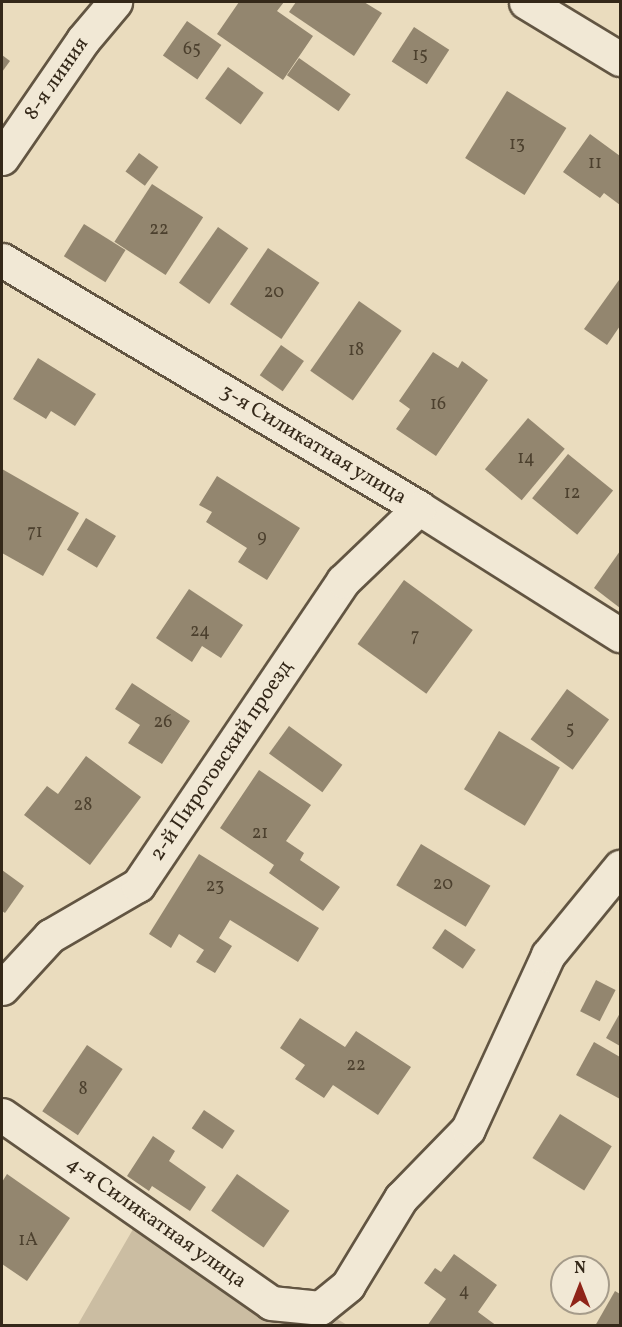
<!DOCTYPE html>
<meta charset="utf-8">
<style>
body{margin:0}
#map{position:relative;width:622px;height:1327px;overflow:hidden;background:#eadcbe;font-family:Vollkorn,serif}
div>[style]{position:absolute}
.green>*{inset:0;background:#cbbda2}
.building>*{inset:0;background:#93866f;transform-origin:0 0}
.roads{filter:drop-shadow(2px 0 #625542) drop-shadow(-2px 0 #625542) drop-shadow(0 2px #625542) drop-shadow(0 -2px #625542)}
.minor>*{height:33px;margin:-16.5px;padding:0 16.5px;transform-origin:16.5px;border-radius:16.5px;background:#f1e8d5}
span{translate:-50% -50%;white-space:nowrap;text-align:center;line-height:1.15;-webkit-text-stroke:4.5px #f1e8d5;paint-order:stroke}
.number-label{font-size:18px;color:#4c402e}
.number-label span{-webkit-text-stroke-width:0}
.street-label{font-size:21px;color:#342819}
.frame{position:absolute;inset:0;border:3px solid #342819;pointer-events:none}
.north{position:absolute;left:550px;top:1255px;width:60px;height:60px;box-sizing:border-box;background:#f1e8d5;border:2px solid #a59b8a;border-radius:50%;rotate:0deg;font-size:16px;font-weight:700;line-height:24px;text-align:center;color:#342819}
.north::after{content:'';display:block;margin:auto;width:21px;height:27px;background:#8f2418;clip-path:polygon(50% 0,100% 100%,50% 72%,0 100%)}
</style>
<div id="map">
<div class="green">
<div style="clip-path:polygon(136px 1224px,268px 1313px,296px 1325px,334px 1317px,347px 1325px,77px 1326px)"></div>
</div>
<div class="building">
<div style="clip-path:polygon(239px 2px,284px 2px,277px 11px,313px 36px,283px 80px,217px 34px)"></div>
<div style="clip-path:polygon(296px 2px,364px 2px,382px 13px,354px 56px,289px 12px)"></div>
<div style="left:187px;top:21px;width:42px;height:42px;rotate:35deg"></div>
<div style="left:414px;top:27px;width:42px;height:41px;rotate:33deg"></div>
<div style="clip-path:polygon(2px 55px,10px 61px,2px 72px)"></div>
<div style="left:299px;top:58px;width:63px;height:21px;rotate:35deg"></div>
<div style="left:228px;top:67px;width:44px;height:39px;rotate:36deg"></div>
<div style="left:507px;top:91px;width:70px;height:79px;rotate:32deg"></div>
<div style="clip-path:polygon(590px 134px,620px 156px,620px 205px,604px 193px,600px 198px,563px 172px)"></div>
<div style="left:139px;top:153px;width:24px;height:23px;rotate:36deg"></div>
<div style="left:152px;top:184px;width:61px;height:69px;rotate:33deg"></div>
<div style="left:84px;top:224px;width:49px;height:38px;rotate:32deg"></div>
<div style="left:218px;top:227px;width:37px;height:68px;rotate:35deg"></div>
<div style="left:268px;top:248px;width:62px;height:68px;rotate:34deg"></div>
<div style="clip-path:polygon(619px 280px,620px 326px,607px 345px,584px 329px)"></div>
<div style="left:359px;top:301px;width:52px;height:85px;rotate:35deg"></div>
<div style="left:281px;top:345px;width:28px;height:37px;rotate:35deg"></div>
<div style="clip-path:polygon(433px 352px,458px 368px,462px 361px,488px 380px,436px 456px,396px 429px,410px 409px,399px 401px)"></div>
<div style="clip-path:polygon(38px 358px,96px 394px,75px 426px,51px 411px,46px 419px,13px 399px)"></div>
<div style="left:528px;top:418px;width:48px;height:67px;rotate:40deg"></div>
<div style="left:568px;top:454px;width:58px;height:57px;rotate:39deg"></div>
<div style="clip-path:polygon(2px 469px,79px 513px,43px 576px,2px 553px)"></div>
<div style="clip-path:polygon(217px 476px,300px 528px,267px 580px,238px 562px,247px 548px,206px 522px,212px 512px,199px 505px)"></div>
<div style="left:86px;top:518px;width:35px;height:37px;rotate:31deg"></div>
<div style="clip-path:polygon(620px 551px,620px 608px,594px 588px)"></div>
<div style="left:404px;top:580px;width:85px;height:79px;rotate:36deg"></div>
<div style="clip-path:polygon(189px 589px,243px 625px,221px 658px,202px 646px,192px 662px,156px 638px)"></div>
<div style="clip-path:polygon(132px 683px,190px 721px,162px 764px,128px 743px,140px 725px,115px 709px)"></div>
<div style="left:567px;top:689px;width:52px;height:62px;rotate:36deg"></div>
<div style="left:289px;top:726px;width:66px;height:34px;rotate:36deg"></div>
<div style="left:499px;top:731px;width:71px;height:68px;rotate:31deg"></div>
<div style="clip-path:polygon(86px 756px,141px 797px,90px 865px,24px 815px,47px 786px,58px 794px)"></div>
<div style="clip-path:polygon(259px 770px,311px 805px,286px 841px,304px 853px,300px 860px,340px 887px,323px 911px,269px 873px,274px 865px,220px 828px)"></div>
<div style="left:421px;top:844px;width:81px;height:48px;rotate:31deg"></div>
<div style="clip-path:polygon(199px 854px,319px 928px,298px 962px,230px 920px,219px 938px,232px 946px,215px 973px,196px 962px,204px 950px,179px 934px,171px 948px,149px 934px)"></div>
<div style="clip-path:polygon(2px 870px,24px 886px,5px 913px,2px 911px)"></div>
<div style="left:445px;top:929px;width:37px;height:23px;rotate:34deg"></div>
<div style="left:596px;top:980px;width:22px;height:35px;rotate:27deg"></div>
<div style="clip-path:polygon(620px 1013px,620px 1046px,606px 1038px)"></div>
<div style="clip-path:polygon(300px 1018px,345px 1047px,356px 1031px,411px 1067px,378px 1115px,333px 1085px,324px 1098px,295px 1079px,305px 1065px,280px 1048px)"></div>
<div style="clip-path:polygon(594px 1042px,620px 1057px,620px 1099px,576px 1075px)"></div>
<div style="left:87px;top:1045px;width:43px;height:80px;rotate:34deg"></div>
<div style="left:204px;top:1110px;width:37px;height:22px;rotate:34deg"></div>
<div style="left:560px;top:1114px;width:61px;height:52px;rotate:32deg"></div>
<div style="clip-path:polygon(153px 1136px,175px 1151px,169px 1161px,206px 1187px,190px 1211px,152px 1186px,149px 1191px,127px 1176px)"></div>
<div style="clip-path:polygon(7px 1174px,70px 1218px,27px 1281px,2px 1264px,2px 1182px)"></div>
<div style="left:237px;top:1174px;width:64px;height:45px;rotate:35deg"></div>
<div style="clip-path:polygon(454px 1254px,497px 1285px,478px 1312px,497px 1326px,427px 1326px,446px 1299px,424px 1283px,435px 1268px,441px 1272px)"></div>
<div style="clip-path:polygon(615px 1291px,620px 1294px,620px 1326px,595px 1326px)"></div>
</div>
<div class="roads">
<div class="minor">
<div style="left:526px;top:2px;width:110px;rotate:31.2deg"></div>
<div style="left:2px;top:158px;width:143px;rotate:-55.5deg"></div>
<div style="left:83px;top:40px;width:50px;rotate:-49.9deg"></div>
<div style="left:2px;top:260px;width:485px;rotate:30.7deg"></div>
<div style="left:419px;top:508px;width:238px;rotate:32.3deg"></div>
<div style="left:2px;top:988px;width:71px;rotate:-47.3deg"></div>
<div style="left:50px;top:936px;width:102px;rotate:-30.1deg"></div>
<div style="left:138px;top:885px;width:367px;rotate:-56deg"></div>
<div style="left:343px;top:581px;width:105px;rotate:-43.8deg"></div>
<div style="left:2px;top:1115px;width:328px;rotate:34.9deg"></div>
<div style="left:271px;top:1303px;width:49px;rotate:5.8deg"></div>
<div style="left:320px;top:1308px;width:36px;rotate:-39deg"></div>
<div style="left:348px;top:1285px;width:102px;rotate:-58.7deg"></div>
<div style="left:401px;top:1198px;width:96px;rotate:-45.8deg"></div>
<div style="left:468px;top:1129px;width:192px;rotate:-65.3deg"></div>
<div style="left:548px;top:955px;width:114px;rotate:-50.7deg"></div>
</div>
</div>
<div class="number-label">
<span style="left:192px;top:50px">65</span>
<span style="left:420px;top:56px">15</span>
<span style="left:517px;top:145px">13</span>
<span style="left:595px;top:164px">11</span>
<span style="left:159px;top:230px">22</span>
<span style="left:274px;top:293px">20</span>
<span style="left:356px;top:351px">18</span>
<span style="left:438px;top:405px">16</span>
<span style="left:526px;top:459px">14</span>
<span style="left:572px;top:494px">12</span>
<span style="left:35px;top:533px">71</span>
<span style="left:262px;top:538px">9</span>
<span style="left:200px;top:632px">24</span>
<span style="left:415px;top:637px">7</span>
<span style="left:163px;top:723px">26</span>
<span style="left:570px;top:730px">5</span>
<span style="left:83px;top:806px">28</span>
<span style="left:260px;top:834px">21</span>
<span style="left:443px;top:885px">20</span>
<span style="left:215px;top:887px">23</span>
<span style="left:356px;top:1066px">22</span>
<span style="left:83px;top:1090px">8</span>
<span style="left:28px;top:1241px">1А</span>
<span style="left:464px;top:1292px">4</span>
</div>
<div class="street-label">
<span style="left:57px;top:79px;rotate:-55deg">8-я линия</span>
<span style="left:313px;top:445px;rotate:31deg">3-я Силикатная улица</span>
<span style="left:222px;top:761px;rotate:-56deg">2-й Пироговский проезд</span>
<span style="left:156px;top:1223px;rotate:35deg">4-я Силикатная улица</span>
</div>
<div class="frame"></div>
<div class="north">N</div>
</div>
